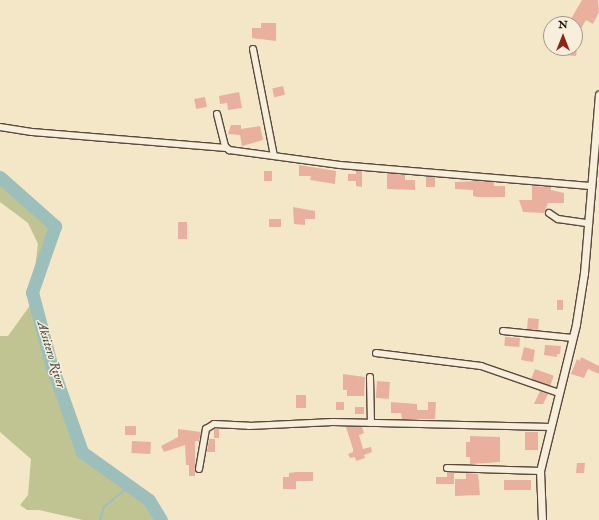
<!DOCTYPE html>
<style>
body{margin:0}
#map{position:relative;width:599px;height:520px;overflow:hidden;background:#f3e7c8;font-family:"IM FELL English",serif}
div>[style]{position:absolute}
.green>*{inset:0;background:#c0c492}
.stream>*{height:2px;margin:-1px;padding:0 1px;transform-origin:1px;border-radius:1px;background:#9cbfbb}
.river>*{height:13px;margin:-6.5px;padding:0 6.5px;transform-origin:6.5px;border-radius:6.5px;background:#9cbfbb}
.building>*{inset:0;background:#e9b09e;transform-origin:0 0}
.roads{filter:drop-shadow(1px 0 #58493c) drop-shadow(-1px 0 #58493c) drop-shadow(0 1px #58493c) drop-shadow(0 -1px #58493c)}
.minor>*{height:6px;margin:-3px;padding:0 3px;transform-origin:3px;border-radius:3px;background:#f7efdb}
.tertiary>*{height:7px;margin:-3.5px;padding:0 3.5px;transform-origin:3.5px;border-radius:3.5px;background:#f7efdb}
span{translate:-50% -50%;white-space:nowrap;text-align:center;line-height:1.15;-webkit-text-stroke:3px #f7efdb;paint-order:stroke}
.water-label{font-size:13px;color:#4e504b;font-style:italic}
.north{position:absolute;left:543px;top:16px;width:40px;height:40px;box-sizing:border-box;background:#f7efdb;border:1px solid #a39789;border-radius:50%;rotate:0deg;font-size:11px;font-weight:700;line-height:16px;text-align:center;color:#24140e}
.north::after{content:'';display:block;margin:auto;width:14px;height:18px;background:#8f2418;clip-path:polygon(50% 0,100% 100%,50% 72%,0 100%)}
</style>
<div id="map">
<div class="green">
<div style="clip-path:polygon(0 177px,55px 226px,32px 292px,38px 244px,28px 223px,0 202px)"></div>
<div style="clip-path:polygon(34px 300px,82px 452px,149px 500px,161px 520px,83px 520px,39px 510px,27px 510px,20px 505px,28px 495px,31px 459px,0 432px,0 336px,8px 336px)"></div>
</div>
<div class="stream">
<div style="left:100px;top:520px;width:14px;rotate:-73deg"></div>
<div style="left:104px;top:507px;width:33px;rotate:-40deg"></div>
</div>
<div class="river">
<div style="left:0;top:177px;width:74px;rotate:41.7deg"></div>
<div style="left:55px;top:226px;width:70px;rotate:109.2deg"></div>
<div style="left:32px;top:292px;width:74px;rotate:75.2deg"></div>
<div style="left:51px;top:364px;width:93px;rotate:70.6deg"></div>
<div style="left:82px;top:452px;width:82px;rotate:35.6deg"></div>
<div style="left:149px;top:500px;width:23px;rotate:59deg"></div>
</div>
<div class="building">
<div style="clip-path:polygon(582px 0,598px 0,599px 12px,593px 24px,586px 20px,575px 39px,575px 24px,568px 24px)"></div>
<div style="clip-path:polygon(261px 23px,276px 23px,276px 41px,252px 38px,252px 28px,261px 28px)"></div>
<div style="clip-path:polygon(577px 48px,576px 56px,564px 55px,564px 49px)"></div>
<div style="left:283px;top:86px;width:9px;height:11px;rotate:77deg"></div>
<div style="clip-path:polygon(239px 92px,242px 108px,228px 110px,227px 103px,220px 104px,219px 96px)"></div>
<div style="left:205px;top:97px;width:10px;height:11px;rotate:79deg"></div>
<div style="clip-path:polygon(231px 125px,241px 125px,241px 129px,260px 126px,263px 140px,242px 146px,240px 135px,228px 134px)"></div>
<div style="clip-path:polygon(299px 165px,336px 171px,335px 184px,310px 180px,311px 176px,299px 176px)"></div>
<div style="left:264px;top:171px;width:8px;height:10px"></div>
<div style="clip-path:polygon(356px 171px,362px 171px,362px 187px,356px 186px,356px 181px,348px 181px,348px 174px,356px 174px)"></div>
<div style="clip-path:polygon(387px 173px,405px 175px,405px 180px,415px 180px,415px 190px,387px 189px)"></div>
<div style="left:426px;top:177px;width:9px;height:10px"></div>
<div style="clip-path:polygon(476px 181px,494px 182px,494px 186px,505px 186px,505px 197px,477px 197px,473px 196px,473px 190px,455px 189px,455px 182px)"></div>
<div style="clip-path:polygon(532px 186px,551px 187px,551px 190px,564px 193px,564px 203px,548px 203px,544px 213px,523px 212px,519px 200px,532px 200px)"></div>
<div style="clip-path:polygon(293px 207px,315px 211px,315px 219px,305px 219px,305px 225px,294px 224px)"></div>
<div style="left:269px;top:219px;width:12px;height:8px"></div>
<div style="left:178px;top:222px;width:9px;height:17px"></div>
<div style="left:557px;top:300px;width:6px;height:10px"></div>
<div style="left:528px;top:318px;width:11px;height:11px;rotate:5deg"></div>
<div style="left:505px;top:337px;width:15px;height:9px;rotate:4deg"></div>
<div style="clip-path:polygon(545px 345px,561px 346px,560px 354px,557px 354px,557px 357px,544px 355px)"></div>
<div style="clip-path:polygon(524px 347px,535px 350px,533px 362px,521px 360px)"></div>
<div style="clip-path:polygon(581px 357px,599px 366px,599px 374px,588px 369px,584px 378px,571px 374px,577px 359px,580px 361px)"></div>
<div style="left:535px;top:369px;width:20px;height:11px;rotate:20deg"></div>
<div style="clip-path:polygon(343px 374px,365px 377px,364px 396px,347px 396px,347px 390px,343px 390px)"></div>
<div style="left:377px;top:381px;width:13px;height:17px;rotate:4deg"></div>
<div style="clip-path:polygon(540px 391px,548px 394px,543px 404px,534px 404px)"></div>
<div style="left:296px;top:395px;width:10px;height:13px"></div>
<div style="left:336px;top:402px;width:8px;height:8px"></div>
<div style="clip-path:polygon(391px 402px,417px 404px,417px 410px,428px 410px,428px 402px,436px 402px,435px 419px,402px 419px,401px 413px,391px 413px)"></div>
<div style="left:355px;top:407px;width:9px;height:7px"></div>
<div style="left:125px;top:426px;width:11px;height:9px"></div>
<div style="clip-path:polygon(346px 427px,362px 427px,364px 433px,359px 435px,363px 449px,371px 447px,372px 452px,364px 455px,365px 458px,356px 461px,355px 457px,350px 458px,348px 454px,353px 452px,353px 449px)"></div>
<div style="clip-path:polygon(178px 429px,201px 432px,199px 441px,195px 441px,195px 476px,189px 476px,189px 465px,186px 465px,185px 445px,164px 452px,161px 446px,178px 437px)"></div>
<div style="left:219px;top:429px;width:9px;height:5px;rotate:90deg"></div>
<div style="left:525px;top:432px;width:13px;height:18px"></div>
<div style="clip-path:polygon(470px 436px,500px 437px,500px 462px,470px 464px,470px 457px,466px 457px,466px 442px,470px 442px)"></div>
<div style="clip-path:polygon(209px 439px,215px 439px,215px 452px,207px 452px)"></div>
<div style="left:132px;top:441px;width:19px;height:12px;rotate:3deg"></div>
<div style="clip-path:polygon(577px 463px,585px 463px,584px 473px,576px 473px)"></div>
<div style="clip-path:polygon(296px 472px,313px 472px,313px 481px,296px 481px,296px 489px,283px 489px,283px 477px,289px 477px,289px 473px)"></div>
<div style="clip-path:polygon(447px 472px,454px 473px,454px 484px,436px 484px,436px 477px,447px 477px)"></div>
<div style="clip-path:polygon(466px 473px,478px 474px,480px 495px,455px 496px,455px 479px,466px 479px)"></div>
<div style="left:504px;top:480px;width:27px;height:10px"></div>
</div>
<div class="roads">
<div class="minor">
<div style="left:253px;top:49px;width:109px;rotate:78.9deg"></div>
<div style="left:217px;top:114px;width:33px;rotate:76deg"></div>
<div style="left:225px;top:146px;width:6px;rotate:45deg"></div>
<div style="left:229px;top:150px;width:112px;rotate:7.7deg"></div>
<div style="left:340px;top:165px;width:251px;rotate:4.8deg"></div>
<div style="left:0;top:127px;width:32px;rotate:9deg"></div>
<div style="left:32px;top:132px;width:195px;rotate:4.7deg"></div>
<div style="left:549px;top:213px;width:11px;rotate:34deg"></div>
<div style="left:558px;top:219px;width:30px;rotate:8deg"></div>
<div style="left:503px;top:331px;width:70px;rotate:5.7deg"></div>
<div style="left:376px;top:353px;width:106px;rotate:7.1deg"></div>
<div style="left:481px;top:366px;width:83px;rotate:19.1deg"></div>
<div style="left:370px;top:377px;width:46px;rotate:88.8deg"></div>
<div style="left:447px;top:468px;width:93px;rotate:1.8deg"></div>
<div style="left:199px;top:469px;width:41px;rotate:-80.1deg"></div>
<div style="left:206px;top:429px;width:9px;rotate:-32deg"></div>
<div style="left:214px;top:424px;width:35px;rotate:3deg"></div>
<div style="left:249px;top:426px;width:84px;rotate:-2.7deg"></div>
<div style="left:333px;top:422px;width:218px;rotate:1.3deg"></div>
</div>
<div class="tertiary">
<div style="left:542px;top:520px;width:49px;rotate:-92.3deg"></div>
<div style="left:540px;top:471px;width:151px;rotate:-76.2deg"></div>
<div style="left:576px;top:324px;width:52px;rotate:-81.1deg"></div>
<div style="left:584px;top:273px;width:179px;rotate:-85.2deg"></div>
</div>
</div>
<div class="water-label">
<span style="left:50px;top:355px;rotate:73deg">Aksitero River</span>
</div>
<div class="north">N</div>
</div>
